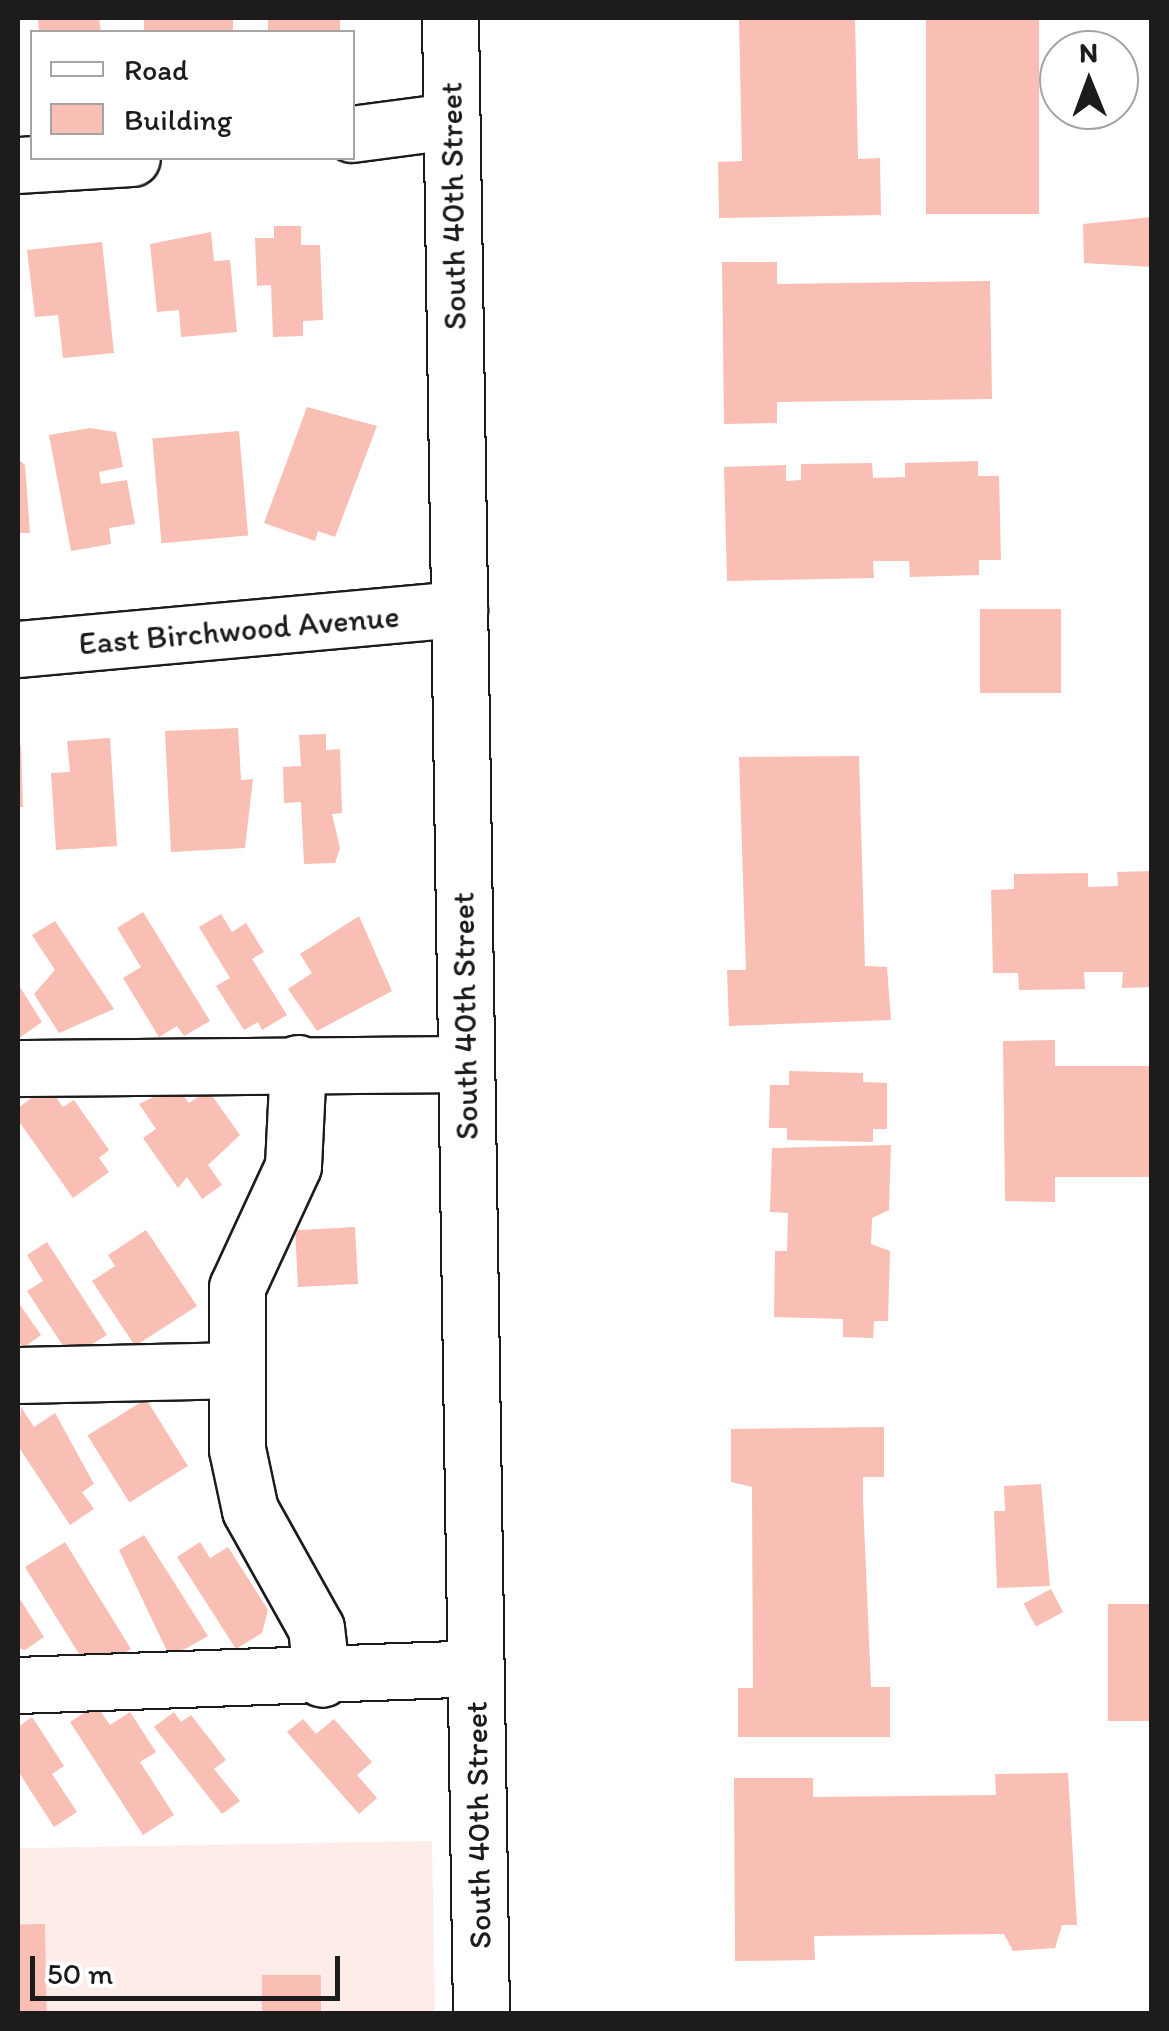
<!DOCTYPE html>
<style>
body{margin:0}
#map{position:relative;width:1169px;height:2031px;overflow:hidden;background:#fff;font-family:Itim,sans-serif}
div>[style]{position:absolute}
.built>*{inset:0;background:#fdece8;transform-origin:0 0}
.building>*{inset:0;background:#f9beb4;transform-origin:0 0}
.roads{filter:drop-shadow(2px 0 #1c1c1c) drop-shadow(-2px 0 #1c1c1c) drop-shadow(0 2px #1c1c1c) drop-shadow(0 -2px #1c1c1c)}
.minor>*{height:55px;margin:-27.5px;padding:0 27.5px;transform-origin:27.5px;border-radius:27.5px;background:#fff}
span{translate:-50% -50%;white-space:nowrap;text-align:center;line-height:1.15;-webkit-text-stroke:8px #fff;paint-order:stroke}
.street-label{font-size:32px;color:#1c1c1c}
.frame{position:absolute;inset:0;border:20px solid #1c1c1c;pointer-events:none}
.legend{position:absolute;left:30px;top:30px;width:325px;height:130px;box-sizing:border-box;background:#fff;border:2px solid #a4a4a4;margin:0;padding:12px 18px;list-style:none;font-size:30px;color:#1c1c1c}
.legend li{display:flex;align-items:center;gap:20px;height:50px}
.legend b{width:50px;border:2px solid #a4a4a4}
.north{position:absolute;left:1039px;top:30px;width:100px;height:100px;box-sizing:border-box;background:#fff;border:2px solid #a4a4a4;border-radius:50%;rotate:359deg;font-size:28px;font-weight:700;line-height:40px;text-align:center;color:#1c1c1c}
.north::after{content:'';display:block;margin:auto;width:35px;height:45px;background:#1c1c1c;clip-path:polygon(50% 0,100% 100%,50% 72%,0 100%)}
.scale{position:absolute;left:30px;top:1956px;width:310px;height:45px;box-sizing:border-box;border:5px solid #1c1c1c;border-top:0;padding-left:12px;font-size:30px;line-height:35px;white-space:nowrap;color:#1c1c1c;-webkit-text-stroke:8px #fff;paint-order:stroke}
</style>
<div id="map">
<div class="built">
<div style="left:432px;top:1841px;width:172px;height:414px;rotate:89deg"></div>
</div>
<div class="building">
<div style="clip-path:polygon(54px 18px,99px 18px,101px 32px,39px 32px,38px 20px)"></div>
<div style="left:144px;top:18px;width:89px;height:14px"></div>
<div style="left:268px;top:18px;width:72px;height:15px"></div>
<div style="clip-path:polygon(739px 18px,855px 18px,858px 159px,880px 158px,881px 215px,719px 218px,718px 162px,742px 161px)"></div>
<div style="left:926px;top:18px;width:113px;height:196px"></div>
<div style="clip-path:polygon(1152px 217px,1152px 267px,1084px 263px,1083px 224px)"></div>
<div style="clip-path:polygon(274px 226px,301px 226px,301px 245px,320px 245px,323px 320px,303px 321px,303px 336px,273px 337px,271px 285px,257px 286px,255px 238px,274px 238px)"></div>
<div style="clip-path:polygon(211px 232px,214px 261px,230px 260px,237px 332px,181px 337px,179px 310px,157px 312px,150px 244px)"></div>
<div style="clip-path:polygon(102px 242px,114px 353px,63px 358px,58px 315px,35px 317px,27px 250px)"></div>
<div style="clip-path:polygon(722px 262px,777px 262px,777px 284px,990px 281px,992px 399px,777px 402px,777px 423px,724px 424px)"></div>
<div style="clip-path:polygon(307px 407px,377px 426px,335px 537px,318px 531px,315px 541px,264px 523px)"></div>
<div style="clip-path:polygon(90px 428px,116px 432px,123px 467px,99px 472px,101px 484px,127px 480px,135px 524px,109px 528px,111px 544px,71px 551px,49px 435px)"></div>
<div style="left:239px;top:431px;width:105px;height:87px;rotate:85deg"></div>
<div style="clip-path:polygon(18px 459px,25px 465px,30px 533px,18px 533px)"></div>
<div style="clip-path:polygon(978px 461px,978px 476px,999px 476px,1001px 560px,979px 560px,979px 575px,910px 577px,909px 561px,873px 561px,874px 578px,727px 581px,724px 467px,786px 465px,786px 481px,801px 480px,801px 464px,872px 463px,873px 478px,905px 477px,905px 463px)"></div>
<div style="left:1061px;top:609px;width:84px;height:81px;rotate:90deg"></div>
<div style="clip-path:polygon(238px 728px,241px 780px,253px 779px,245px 848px,171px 852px,165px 731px)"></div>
<div style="clip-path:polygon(326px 734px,326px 750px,340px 749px,342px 813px,332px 814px,340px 848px,335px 863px,304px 864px,301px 802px,284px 803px,283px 767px,301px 766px,299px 735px)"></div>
<div style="clip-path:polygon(110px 738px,117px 846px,56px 850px,51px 773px,70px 772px,67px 741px)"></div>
<div style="clip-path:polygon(18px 746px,21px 746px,23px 807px,18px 807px)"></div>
<div style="clip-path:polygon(859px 756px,865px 966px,887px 967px,891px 1020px,729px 1026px,727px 970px,746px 970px,739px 757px)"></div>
<div style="clip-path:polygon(1152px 871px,1152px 987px,1122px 988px,1123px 972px,1084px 972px,1085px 989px,1019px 990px,1018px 973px,993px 973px,991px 890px,1014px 889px,1014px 874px,1088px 873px,1088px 887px,1118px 886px,1117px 872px)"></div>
<div style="clip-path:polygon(143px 912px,210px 1021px,184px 1036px,177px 1026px,159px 1037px,123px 978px,141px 967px,117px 928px)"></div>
<div style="clip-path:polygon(221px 914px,232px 932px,246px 923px,264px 952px,252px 959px,287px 1015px,262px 1030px,258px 1022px,244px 1030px,216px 986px,230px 978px,199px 927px)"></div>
<div style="clip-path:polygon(359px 916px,392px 991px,317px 1031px,288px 989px,312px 973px,300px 954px)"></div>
<div style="clip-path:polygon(55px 921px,114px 1009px,59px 1033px,34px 994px,55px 970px,32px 935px)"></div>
<div style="clip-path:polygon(18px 984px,42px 1022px,19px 1038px,18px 1036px)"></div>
<div style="clip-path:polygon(1055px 1040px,1055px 1066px,1152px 1066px,1152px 1177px,1055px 1177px,1055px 1202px,1005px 1201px,1003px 1041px)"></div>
<div style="clip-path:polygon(789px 1071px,863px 1073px,863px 1082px,887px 1083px,887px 1129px,873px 1129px,873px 1142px,787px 1140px,787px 1128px,769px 1128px,770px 1085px,789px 1085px)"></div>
<div style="clip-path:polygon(48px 1086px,63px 1107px,74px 1100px,109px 1150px,99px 1158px,109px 1172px,73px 1198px,18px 1120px,18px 1108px)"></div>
<div style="clip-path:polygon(176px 1086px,189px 1103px,208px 1090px,240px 1135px,208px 1165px,222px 1185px,202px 1199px,187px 1177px,178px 1188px,143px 1138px,156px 1129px,139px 1104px)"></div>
<div style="clip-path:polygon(891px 1145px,889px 1210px,872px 1218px,871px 1244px,890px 1251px,888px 1321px,874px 1321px,873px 1338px,843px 1337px,843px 1319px,774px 1317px,775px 1251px,787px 1251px,788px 1213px,770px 1212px,772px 1148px)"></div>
<div style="left:355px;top:1227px;width:57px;height:60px;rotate:87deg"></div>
<div style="clip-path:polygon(146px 1230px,197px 1306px,135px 1346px,92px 1281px,115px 1266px,108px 1255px)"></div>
<div style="clip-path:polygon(47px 1242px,107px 1335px,84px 1349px,67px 1352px,27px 1291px,43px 1281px,27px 1255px)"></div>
<div style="clip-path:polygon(18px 1302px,41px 1335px,23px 1348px,18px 1340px)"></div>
<div style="left:146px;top:1399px;width:79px;height:69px;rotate:58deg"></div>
<div style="clip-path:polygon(21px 1407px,34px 1427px,55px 1413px,94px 1484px,82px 1492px,94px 1509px,70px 1525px,18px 1446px)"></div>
<div style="clip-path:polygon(884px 1427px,884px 1477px,863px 1477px,863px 1500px,871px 1687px,890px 1687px,890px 1737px,738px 1737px,738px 1688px,753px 1688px,752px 1487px,731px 1482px,731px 1429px)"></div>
<div style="clip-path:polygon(1041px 1484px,1050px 1586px,997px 1588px,994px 1511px,1005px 1511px,1004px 1486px)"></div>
<div style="clip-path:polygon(144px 1535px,208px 1636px,185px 1649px,168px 1653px,119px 1550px)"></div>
<div style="clip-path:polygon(65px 1542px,131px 1649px,111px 1661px,84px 1662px,25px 1567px)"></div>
<div style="clip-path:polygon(200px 1542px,210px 1558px,228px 1547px,268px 1610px,262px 1633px,236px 1649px,177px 1557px)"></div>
<div style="left:1051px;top:1589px;width:26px;height:31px;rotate:62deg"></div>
<div style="clip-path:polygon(18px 1596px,44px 1637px,25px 1650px,18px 1648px)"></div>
<div style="left:1108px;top:1604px;width:44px;height:117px"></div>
<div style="clip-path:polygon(96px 1705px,110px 1725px,130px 1712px,156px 1752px,140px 1762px,174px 1815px,143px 1835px,70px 1722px)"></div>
<div style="clip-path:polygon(174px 1712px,181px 1722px,191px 1715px,226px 1760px,214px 1769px,240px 1801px,222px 1814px,154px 1727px)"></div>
<div style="clip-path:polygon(32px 1717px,64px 1766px,52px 1774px,77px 1812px,54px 1827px,18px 1771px,18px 1727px)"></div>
<div style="clip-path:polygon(303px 1719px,316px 1734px,334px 1719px,372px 1762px,357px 1775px,377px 1798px,359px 1814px,287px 1732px)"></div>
<div style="clip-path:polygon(1068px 1773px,1077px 1925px,1062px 1925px,1055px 1948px,1013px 1951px,1004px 1934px,814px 1936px,815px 1960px,735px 1961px,734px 1778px,813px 1778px,813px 1797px,996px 1795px,995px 1774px)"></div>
<div style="left:45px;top:1924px;width:90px;height:27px;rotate:89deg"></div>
<div style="left:321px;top:1975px;width:39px;height:59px;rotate:90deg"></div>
</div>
<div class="roads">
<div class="minor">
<div style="left:450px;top:18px;width:1996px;rotate:89.11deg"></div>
<div style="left:352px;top:134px;width:100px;rotate:-7.5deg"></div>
<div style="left:18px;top:165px;width:114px;rotate:-3.5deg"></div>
<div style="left:18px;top:649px;width:443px;rotate:-5.2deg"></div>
<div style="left:298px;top:1063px;width:103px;rotate:92.8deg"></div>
<div style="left:293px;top:1166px;width:133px;rotate:114.8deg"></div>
<div style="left:237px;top:1287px;width:162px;rotate:90deg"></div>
<div style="left:237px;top:1449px;width:62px;rotate:78deg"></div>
<div style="left:250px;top:1510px;width:135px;rotate:60.8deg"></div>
<div style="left:316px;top:1628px;width:51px;rotate:83.3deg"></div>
<div style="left:18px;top:1068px;width:448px;rotate:-0.5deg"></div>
<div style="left:18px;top:1375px;width:216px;rotate:-1.3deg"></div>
<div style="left:18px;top:1685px;width:458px;rotate:-2.1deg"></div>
</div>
</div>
<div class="street-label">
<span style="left:453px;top:206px;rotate:-91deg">South 40th Street</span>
<span style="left:239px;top:630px;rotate:-5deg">East Birchwood Avenue</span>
<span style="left:465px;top:1016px;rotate:-91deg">South 40th Street</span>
<span style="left:478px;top:1825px;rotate:-91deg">South 40th Street</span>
</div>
<div class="frame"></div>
<ul class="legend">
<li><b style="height:12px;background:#fff"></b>Road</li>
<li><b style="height:28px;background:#f9beb4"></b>Building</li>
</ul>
<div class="north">N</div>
<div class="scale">50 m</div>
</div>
